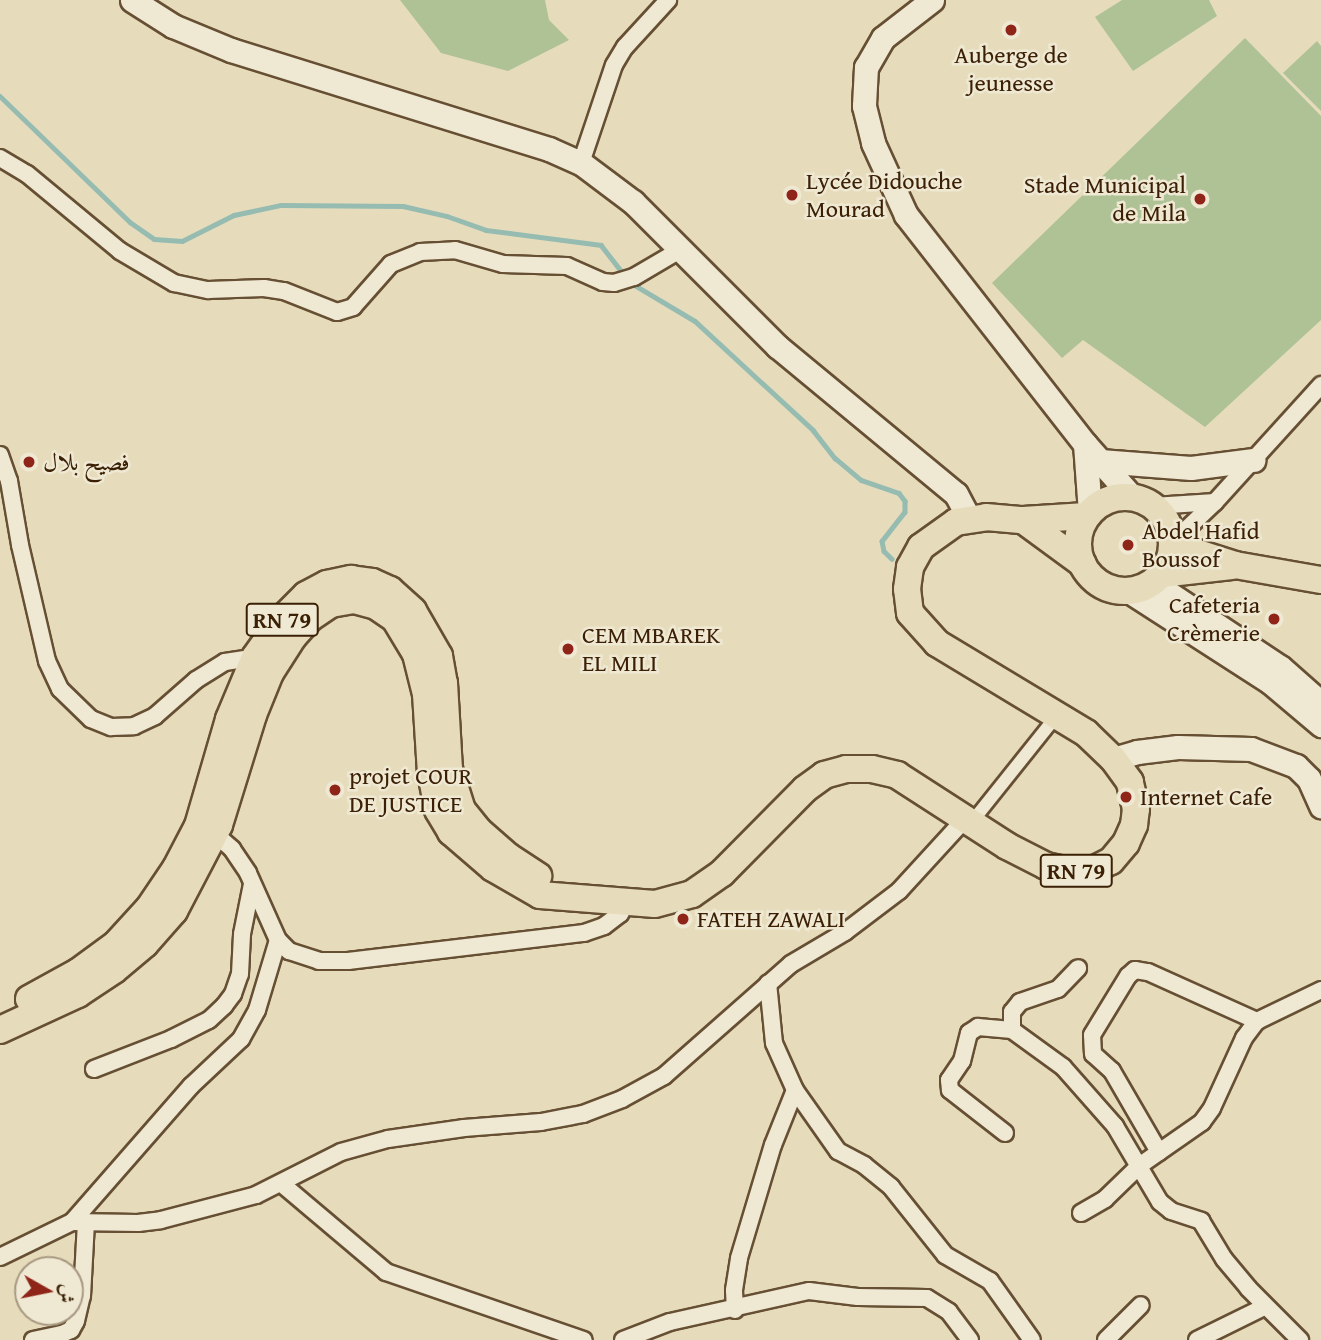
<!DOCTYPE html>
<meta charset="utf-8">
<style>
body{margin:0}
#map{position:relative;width:1321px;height:1340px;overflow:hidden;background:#e6dcbc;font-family:"Gentium Book Plus",Amiri,serif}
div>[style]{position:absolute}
.green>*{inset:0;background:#aec296}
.stream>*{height:4.5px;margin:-2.25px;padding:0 2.25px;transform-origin:2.25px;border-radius:2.25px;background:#96bcb1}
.roads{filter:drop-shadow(2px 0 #664f33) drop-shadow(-2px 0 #664f33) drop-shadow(0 2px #664f33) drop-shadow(0 -2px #664f33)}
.pedestrian>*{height:12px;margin:-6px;padding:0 6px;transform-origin:6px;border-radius:6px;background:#efe8d3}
.minor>*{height:16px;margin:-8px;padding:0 8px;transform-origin:8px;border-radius:8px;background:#efe8d3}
.secondary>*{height:23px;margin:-11.5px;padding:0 11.5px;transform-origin:11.5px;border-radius:11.5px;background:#efe8d3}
.primary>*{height:26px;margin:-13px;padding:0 13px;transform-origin:13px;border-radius:13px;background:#e6dcbc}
.primary>.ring{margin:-13px;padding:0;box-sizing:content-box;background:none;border:26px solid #e6dcbc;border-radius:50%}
.dots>*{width:19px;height:19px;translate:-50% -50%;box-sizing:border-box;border:4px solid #efe8d3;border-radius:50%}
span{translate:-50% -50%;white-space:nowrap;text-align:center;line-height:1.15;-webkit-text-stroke:5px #efe8d3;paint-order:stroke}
.shield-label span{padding:2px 5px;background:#efe8d3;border:2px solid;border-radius:5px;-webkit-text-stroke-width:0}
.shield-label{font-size:23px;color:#3b2005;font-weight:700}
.poi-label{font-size:24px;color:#3b2005}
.left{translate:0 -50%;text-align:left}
.right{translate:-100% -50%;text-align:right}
.north{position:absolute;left:14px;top:1256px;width:70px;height:70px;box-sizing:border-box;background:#efe8d3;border:2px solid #a79881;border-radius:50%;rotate:99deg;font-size:19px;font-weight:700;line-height:28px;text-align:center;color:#3b2005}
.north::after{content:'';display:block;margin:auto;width:24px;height:32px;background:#8f2418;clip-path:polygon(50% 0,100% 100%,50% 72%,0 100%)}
</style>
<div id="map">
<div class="green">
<div style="clip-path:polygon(400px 0,545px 0,549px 20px,569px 40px,508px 71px,441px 53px)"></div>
<div style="clip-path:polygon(1122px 0,1209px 0,1217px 16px,1133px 71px,1095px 17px)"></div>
<div style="clip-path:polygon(1245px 38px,1321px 116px,1321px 320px,1205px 427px,1083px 340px,1062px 358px,992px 283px)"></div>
<div style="clip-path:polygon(1317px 41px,1321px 46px,1321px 111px,1283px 73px)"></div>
</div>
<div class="stream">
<div style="left:0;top:96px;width:181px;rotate:44.1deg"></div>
<div style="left:130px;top:222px;width:29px;rotate:35deg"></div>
<div style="left:154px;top:239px;width:28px;rotate:4deg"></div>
<div style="left:182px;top:241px;width:58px;rotate:-26.6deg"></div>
<div style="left:234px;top:215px;width:48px;rotate:-12deg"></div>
<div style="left:281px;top:205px;width:122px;rotate:0.5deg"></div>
<div style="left:403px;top:206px;width:45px;rotate:12.8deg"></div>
<div style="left:447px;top:216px;width:41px;rotate:19.7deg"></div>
<div style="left:486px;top:230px;width:116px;rotate:7.4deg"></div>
<div style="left:601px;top:245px;width:41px;rotate:52deg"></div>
<div style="left:631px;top:283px;width:74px;rotate:30.7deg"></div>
<div style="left:695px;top:321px;width:161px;rotate:42.7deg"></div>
<div style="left:813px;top:430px;width:36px;rotate:52deg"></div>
<div style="left:835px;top:458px;width:34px;rotate:40deg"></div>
<div style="left:861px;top:480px;width:40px;rotate:18.9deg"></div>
<div style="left:899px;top:493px;width:10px;rotate:53deg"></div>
<div style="left:905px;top:501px;width:11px;rotate:90deg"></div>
<div style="left:905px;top:512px;width:37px;rotate:128deg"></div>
<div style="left:882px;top:541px;width:10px;rotate:79deg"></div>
<div style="left:884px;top:551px;width:11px;rotate:45deg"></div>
</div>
<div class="roads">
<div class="pedestrian">
<div style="left:971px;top:823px;width:139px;rotate:-51.4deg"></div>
</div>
<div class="minor">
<div style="left:0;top:158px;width:31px;rotate:31deg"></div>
<div style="left:27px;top:174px;width:121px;rotate:39.6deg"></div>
<div style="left:120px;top:251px;width:63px;rotate:30.7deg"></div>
<div style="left:174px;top:283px;width:35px;rotate:12deg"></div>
<div style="left:208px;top:290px;width:56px;rotate:-2deg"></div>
<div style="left:264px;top:288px;width:20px;rotate:9deg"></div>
<div style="left:284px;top:291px;width:57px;rotate:21.6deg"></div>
<div style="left:337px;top:312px;width:17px;rotate:-17deg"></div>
<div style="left:353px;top:307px;width:57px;rotate:-48.5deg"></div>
<div style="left:391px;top:264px;width:31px;rotate:-22deg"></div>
<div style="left:420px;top:252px;width:35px;rotate:-3deg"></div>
<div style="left:455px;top:250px;width:50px;rotate:16.3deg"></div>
<div style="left:503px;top:264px;width:64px;rotate:1.8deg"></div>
<div style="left:567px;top:266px;width:39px;rotate:24deg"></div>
<div style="left:603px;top:282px;width:11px;rotate:5deg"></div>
<div style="left:614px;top:283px;width:21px;rotate:-17deg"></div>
<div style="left:634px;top:277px;width:53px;rotate:-30.4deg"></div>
<div style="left:581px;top:163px;width:103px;rotate:-71.4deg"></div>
<div style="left:614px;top:65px;width:21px;rotate:-59deg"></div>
<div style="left:625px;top:47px;width:64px;rotate:-47.5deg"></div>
<div style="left:0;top:455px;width:28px;rotate:71deg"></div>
<div style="left:9px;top:481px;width:65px;rotate:80.2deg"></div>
<div style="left:20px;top:545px;width:119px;rotate:76.9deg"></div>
<div style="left:47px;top:661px;width:31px;rotate:65deg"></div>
<div style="left:60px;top:689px;width:43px;rotate:44.1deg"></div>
<div style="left:91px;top:719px;width:22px;rotate:22deg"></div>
<div style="left:111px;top:727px;width:23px;rotate:-2deg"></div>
<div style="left:134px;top:726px;width:23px;rotate:-25deg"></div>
<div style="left:155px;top:716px;width:55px;rotate:-41.3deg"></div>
<div style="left:196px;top:680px;width:34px;rotate:-32deg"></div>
<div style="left:225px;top:662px;width:30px;rotate:-9deg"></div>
<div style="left:1153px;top:506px;width:62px;rotate:-3.7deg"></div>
<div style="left:1172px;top:543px;width:59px;rotate:-43.6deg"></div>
<div style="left:1215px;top:502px;width:158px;rotate:-47.8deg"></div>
<div style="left:215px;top:834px;width:23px;rotate:41deg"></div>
<div style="left:232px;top:849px;width:29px;rotate:56deg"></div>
<div style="left:248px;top:873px;width:73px;rotate:65.9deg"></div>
<div style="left:278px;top:940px;width:16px;rotate:45deg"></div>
<div style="left:289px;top:951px;width:32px;rotate:18deg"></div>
<div style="left:319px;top:961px;width:29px"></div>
<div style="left:348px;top:961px;width:238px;rotate:-6.8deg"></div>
<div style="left:584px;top:933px;width:21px;rotate:-19deg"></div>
<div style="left:604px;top:926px;width:20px;rotate:-37deg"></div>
<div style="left:620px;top:914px;width:13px;rotate:-61deg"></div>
<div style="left:1012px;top:1030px;width:18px;rotate:-90deg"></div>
<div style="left:1012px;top:1012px;width:13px;rotate:-51deg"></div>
<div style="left:1020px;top:1002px;width:40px;rotate:-18.9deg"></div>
<div style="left:1058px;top:989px;width:29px;rotate:-46deg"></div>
<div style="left:94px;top:1069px;width:83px;rotate:-21.3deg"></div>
<div style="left:171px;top:1039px;width:42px;rotate:-26.6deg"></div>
<div style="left:209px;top:1020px;width:21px;rotate:-43deg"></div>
<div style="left:224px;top:1006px;width:15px;rotate:-53deg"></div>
<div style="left:233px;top:994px;width:21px;rotate:-71deg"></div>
<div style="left:240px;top:974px;width:40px;rotate:-87.1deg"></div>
<div style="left:242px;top:934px;width:51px;rotate:-78.7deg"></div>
<div style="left:795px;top:1090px;width:75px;rotate:54.8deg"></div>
<div style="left:838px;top:1151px;width:30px;rotate:28deg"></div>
<div style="left:864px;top:1165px;width:35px;rotate:39deg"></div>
<div style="left:891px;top:1187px;width:87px;rotate:51.5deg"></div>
<div style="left:945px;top:1255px;width:52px;rotate:30deg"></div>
<div style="left:990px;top:1281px;width:72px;rotate:54.6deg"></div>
<div style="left:1005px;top:1133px;width:70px;rotate:-142deg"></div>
<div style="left:950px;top:1090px;width:10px;rotate:-96deg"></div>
<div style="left:949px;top:1080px;width:23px;rotate:-56deg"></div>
<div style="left:962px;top:1061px;width:29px;rotate:-76deg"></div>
<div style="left:969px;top:1033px;width:11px;rotate:-34deg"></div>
<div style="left:978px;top:1027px;width:34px;rotate:5deg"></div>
<div style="left:1012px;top:1030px;width:63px;rotate:36deg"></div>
<div style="left:1063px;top:1067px;width:79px;rotate:48.6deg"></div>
<div style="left:1115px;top:1126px;width:88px;rotate:59.4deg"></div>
<div style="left:1160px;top:1202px;width:14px;rotate:39deg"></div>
<div style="left:1171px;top:1211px;width:32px;rotate:18deg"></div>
<div style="left:1201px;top:1221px;width:44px;rotate:58.8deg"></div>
<div style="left:1224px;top:1259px;width:38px;rotate:50deg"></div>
<div style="left:1248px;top:1288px;width:74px;rotate:45deg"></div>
<div style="left:1159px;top:1152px;width:94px;rotate:-120.1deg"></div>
<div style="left:1112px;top:1071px;width:25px;rotate:-138deg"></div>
<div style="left:1093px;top:1054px;width:19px;rotate:-93deg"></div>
<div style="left:1092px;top:1035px;width:69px;rotate:-58.6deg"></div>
<div style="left:1128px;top:976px;width:9px;rotate:-41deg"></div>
<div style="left:1135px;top:970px;width:13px;rotate:9deg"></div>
<div style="left:1148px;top:972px;width:120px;rotate:24.2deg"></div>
<div style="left:282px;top:1184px;width:136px;rotate:40.2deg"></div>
<div style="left:386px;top:1272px;width:209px;rotate:19deg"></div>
<div style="left:1081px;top:1213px;width:28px;rotate:-30deg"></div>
<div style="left:1105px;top:1199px;width:47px;rotate:-44.1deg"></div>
<div style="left:1139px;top:1166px;width:77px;rotate:-34.9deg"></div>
<div style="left:1202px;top:1122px;width:17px;rotate:-54deg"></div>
<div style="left:1212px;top:1108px;width:77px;rotate:-65.4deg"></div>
<div style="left:1244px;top:1038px;width:21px;rotate:-53deg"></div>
<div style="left:1257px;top:1021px;width:71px;rotate:-25.8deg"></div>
<div style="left:72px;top:1222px;width:66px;rotate:0.9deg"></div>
<div style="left:138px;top:1223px;width:23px;rotate:-7deg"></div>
<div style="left:161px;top:1220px;width:98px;rotate:-14.7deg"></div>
<div style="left:256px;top:1195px;width:95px;rotate:-26.8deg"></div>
<div style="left:341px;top:1152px;width:49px;rotate:-15.5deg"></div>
<div style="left:388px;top:1139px;width:77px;rotate:-8.2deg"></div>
<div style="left:464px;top:1128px;width:77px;rotate:-4.5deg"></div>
<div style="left:541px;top:1122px;width:43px;rotate:-10.8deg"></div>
<div style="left:583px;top:1114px;width:42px;rotate:-21deg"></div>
<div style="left:622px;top:1099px;width:48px;rotate:-28.7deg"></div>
<div style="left:664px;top:1076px;width:169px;rotate:-41.4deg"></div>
<div style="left:791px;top:964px;width:63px;rotate:-30.7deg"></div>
<div style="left:845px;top:932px;width:68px;rotate:-37.2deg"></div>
<div style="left:899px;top:891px;width:98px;rotate:-47.5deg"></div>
<div style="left:0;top:1257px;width:80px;rotate:-25.9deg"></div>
<div style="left:72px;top:1222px;width:181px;rotate:-48.8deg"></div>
<div style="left:191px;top:1086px;width:69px;rotate:-43.2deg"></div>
<div style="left:241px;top:1039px;width:33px;rotate:-61deg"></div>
<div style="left:257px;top:1010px;width:73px;rotate:-73.3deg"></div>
<div style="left:735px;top:1310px;width:20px;rotate:-93deg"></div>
<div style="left:734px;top:1290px;width:32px;rotate:-81deg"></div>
<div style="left:739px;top:1258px;width:118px;rotate:-73.3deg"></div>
<div style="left:773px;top:1145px;width:59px;rotate:-68.2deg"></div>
<div style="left:795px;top:1090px;width:51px;rotate:-114.1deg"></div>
<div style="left:774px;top:1043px;width:60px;rotate:-95.7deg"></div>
<div style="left:33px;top:1340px;width:30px;rotate:-12deg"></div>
<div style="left:62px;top:1334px;width:10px;rotate:-24deg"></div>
<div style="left:71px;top:1330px;width:10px;rotate:-61deg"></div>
<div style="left:76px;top:1321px;width:26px;rotate:-77deg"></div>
<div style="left:82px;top:1296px;width:74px;rotate:-86.9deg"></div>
<div style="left:623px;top:1340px;width:50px;rotate:-21deg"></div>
<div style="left:670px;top:1322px;width:142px;rotate:-12.6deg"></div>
<div style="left:809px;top:1291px;width:49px;rotate:7deg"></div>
<div style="left:858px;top:1297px;width:69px;rotate:0.8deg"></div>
<div style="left:927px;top:1298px;width:26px;rotate:32deg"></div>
<div style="left:949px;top:1312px;width:35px;rotate:53deg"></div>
<div style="left:1106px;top:1340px;width:49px;rotate:-45deg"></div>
<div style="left:1197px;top:1340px;width:75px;rotate:-26.2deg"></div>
</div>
<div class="secondary">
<div style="left:132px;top:0;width:49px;rotate:32.4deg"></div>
<div style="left:173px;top:26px;width:63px;rotate:22.5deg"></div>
<div style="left:231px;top:50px;width:333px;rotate:17.3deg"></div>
<div style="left:549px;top:149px;width:35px;rotate:24deg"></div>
<div style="left:581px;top:163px;width:65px;rotate:36.9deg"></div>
<div style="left:633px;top:202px;width:204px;rotate:45deg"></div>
<div style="left:777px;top:346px;width:232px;rotate:39.6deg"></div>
<div style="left:956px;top:494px;width:27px;rotate:62deg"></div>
<div style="left:932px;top:0;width:62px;rotate:142.2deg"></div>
<div style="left:883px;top:38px;width:34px;rotate:120deg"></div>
<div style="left:866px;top:67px;width:39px;rotate:93deg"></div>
<div style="left:864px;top:106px;width:38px;rotate:76deg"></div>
<div style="left:873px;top:143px;width:79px;rotate:65.4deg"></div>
<div style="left:906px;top:215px;width:291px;rotate:52deg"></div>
<div style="left:1085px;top:444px;width:71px;rotate:48.4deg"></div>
<div style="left:1085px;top:444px;width:68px;rotate:85.8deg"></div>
<div style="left:1100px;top:461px;width:91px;rotate:4.4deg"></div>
<div style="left:1191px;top:468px;width:63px;rotate:-7.4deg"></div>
<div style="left:1152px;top:582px;width:154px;rotate:33.6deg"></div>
<div style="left:1280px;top:667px;width:55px;rotate:41.3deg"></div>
<div style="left:1129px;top:591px;width:168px;rotate:32.8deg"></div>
<div style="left:1270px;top:682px;width:67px;rotate:40.1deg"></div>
<div style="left:1113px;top:759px;width:25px;rotate:-16deg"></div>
<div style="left:1137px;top:752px;width:41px;rotate:-7deg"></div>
<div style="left:1178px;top:747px;width:73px;rotate:1.6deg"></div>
<div style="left:1251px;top:749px;width:48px;rotate:20.7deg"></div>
<div style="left:1296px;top:766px;width:18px;rotate:45deg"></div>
<div style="left:1309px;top:779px;width:30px;rotate:66deg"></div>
</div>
<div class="primary">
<div class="ring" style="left:1078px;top:497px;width:68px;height:68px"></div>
<div style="left:1023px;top:520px;width:74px;rotate:36.3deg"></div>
<div style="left:1172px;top:545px;width:66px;rotate:17.6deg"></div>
<div style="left:1235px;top:565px;width:87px;rotate:9.9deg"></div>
<div style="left:1161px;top:574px;width:71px;rotate:-6.4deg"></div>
<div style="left:29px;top:999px;width:56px;rotate:-28.9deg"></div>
<div style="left:78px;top:972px;width:47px;rotate:-36.4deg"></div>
<div style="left:116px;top:944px;width:49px;rotate:-47.5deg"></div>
<div style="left:149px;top:908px;width:48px;rotate:-56deg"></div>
<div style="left:176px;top:868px;width:47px;rotate:-62.4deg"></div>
<div style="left:198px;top:826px;width:111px;rotate:-73.8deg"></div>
<div style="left:229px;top:719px;width:67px;rotate:-67.2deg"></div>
<div style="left:255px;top:657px;width:47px;rotate:-54.6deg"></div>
<div style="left:282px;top:619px;width:34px;rotate:-45deg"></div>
<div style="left:306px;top:595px;width:24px;rotate:-28deg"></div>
<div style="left:327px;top:584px;width:25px;rotate:-12deg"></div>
<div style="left:351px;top:579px;width:21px;rotate:8deg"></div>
<div style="left:372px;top:582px;width:20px;rotate:24deg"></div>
<div style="left:390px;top:590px;width:31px;rotate:42deg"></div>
<div style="left:413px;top:611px;width:52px;rotate:60deg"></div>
<div style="left:439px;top:656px;width:27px;rotate:80deg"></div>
<div style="left:444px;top:683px;width:86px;rotate:86.7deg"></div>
<div style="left:449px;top:769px;width:43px;rotate:72.4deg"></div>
<div style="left:462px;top:810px;width:26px;rotate:51deg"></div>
<div style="left:478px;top:830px;width:41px;rotate:41.1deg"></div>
<div style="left:509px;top:857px;width:35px;rotate:33deg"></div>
<div style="left:0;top:1030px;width:86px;rotate:-24.8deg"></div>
<div style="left:78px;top:994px;width:43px;rotate:-33.7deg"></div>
<div style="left:114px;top:970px;width:40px;rotate:-40deg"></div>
<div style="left:145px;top:944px;width:44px;rotate:-48.7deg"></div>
<div style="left:174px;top:911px;width:97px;rotate:-62.4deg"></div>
<div style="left:219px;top:825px;width:115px;rotate:-72.8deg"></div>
<div style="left:253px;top:715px;width:45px;rotate:-68deg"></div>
<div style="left:270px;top:673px;width:43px;rotate:-57.4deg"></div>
<div style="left:293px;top:637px;width:25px;rotate:-48deg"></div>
<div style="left:310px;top:618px;width:25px;rotate:-34deg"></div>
<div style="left:331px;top:604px;width:23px;rotate:-10deg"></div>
<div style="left:354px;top:600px;width:23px;rotate:15deg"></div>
<div style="left:376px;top:606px;width:23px;rotate:34deg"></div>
<div style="left:395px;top:619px;width:41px;rotate:59deg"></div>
<div style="left:416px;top:654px;width:41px;rotate:76deg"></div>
<div style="left:426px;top:694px;width:79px;rotate:86.4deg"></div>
<div style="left:431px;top:773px;width:38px;rotate:79deg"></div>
<div style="left:438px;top:810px;width:26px;rotate:59deg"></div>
<div style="left:451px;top:832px;width:55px;rotate:40.6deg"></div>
<div style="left:493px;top:868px;width:54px;rotate:29.9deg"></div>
<div style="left:540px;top:895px;width:115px;rotate:4.5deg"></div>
<div style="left:655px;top:904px;width:38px;rotate:-15deg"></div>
<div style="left:692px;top:894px;width:37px;rotate:-35deg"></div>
<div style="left:722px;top:873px;width:118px;rotate:-45.3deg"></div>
<div style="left:805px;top:789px;width:24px;rotate:-36deg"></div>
<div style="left:824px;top:775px;width:23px;rotate:-15deg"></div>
<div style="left:846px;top:769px;width:26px"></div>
<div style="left:872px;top:769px;width:26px;rotate:13deg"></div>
<div style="left:897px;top:775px;width:131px;rotate:32.8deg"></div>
<div style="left:1007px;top:846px;width:44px;rotate:27.1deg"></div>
<div style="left:1046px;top:866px;width:25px;rotate:12deg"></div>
<div style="left:1070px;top:871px;width:21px"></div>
<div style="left:1091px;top:871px;width:22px;rotate:-27deg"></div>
<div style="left:1111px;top:861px;width:23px;rotate:-50deg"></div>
<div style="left:1126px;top:843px;width:20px;rotate:-66deg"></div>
<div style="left:1134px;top:825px;width:16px;rotate:-83deg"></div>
<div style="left:1136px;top:809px;width:28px;rotate:-103deg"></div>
<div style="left:1130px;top:782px;width:29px;rotate:-126deg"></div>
<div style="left:1113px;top:759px;width:37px;rotate:-136deg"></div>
<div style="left:1086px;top:733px;width:174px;rotate:-148.9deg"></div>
<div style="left:937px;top:643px;width:40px;rotate:-132deg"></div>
<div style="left:910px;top:613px;width:24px;rotate:-97deg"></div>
<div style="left:907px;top:589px;width:22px;rotate:-82deg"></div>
<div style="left:910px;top:567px;width:23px;rotate:-61deg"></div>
<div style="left:921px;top:547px;width:43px;rotate:-35.5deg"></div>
<div style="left:956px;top:522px;width:30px;rotate:-9deg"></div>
<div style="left:986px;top:517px;width:37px;rotate:5deg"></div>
<div style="left:1023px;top:520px;width:63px;rotate:-3.6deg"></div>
</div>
</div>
<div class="dots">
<div style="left:1011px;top:30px;background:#8f2418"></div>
<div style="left:792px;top:195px;background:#8f2418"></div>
<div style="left:1200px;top:199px;background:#8f2418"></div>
<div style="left:29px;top:462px;background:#8f2418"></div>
<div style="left:1128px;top:545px;background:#8f2418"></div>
<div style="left:1274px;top:619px;background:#8f2418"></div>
<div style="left:568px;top:649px;background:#8f2418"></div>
<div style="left:335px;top:790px;background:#8f2418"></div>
<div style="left:1126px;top:797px;background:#8f2418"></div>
<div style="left:683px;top:919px;background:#8f2418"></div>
</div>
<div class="shield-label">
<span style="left:282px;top:620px">RN 79</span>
<span style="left:1076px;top:871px">RN 79</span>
</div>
<div class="poi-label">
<span style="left:1011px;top:69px">Auberge de<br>jeunesse</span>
<span class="left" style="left:806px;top:195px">Lycée Didouche<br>Mourad</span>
<span class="right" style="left:1186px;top:199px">Stade Municipal<br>de Mila</span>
<span class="left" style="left:43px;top:462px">فصيح بلال</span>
<span class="left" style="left:1142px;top:545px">Abdel Hafid<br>Boussof</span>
<span class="right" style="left:1260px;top:619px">Cafeteria<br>Crèmerie</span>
<span class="left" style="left:582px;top:649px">CEM MBAREK<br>EL MILI</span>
<span class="left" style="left:349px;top:790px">projet COUR<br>DE JUSTICE</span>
<span class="left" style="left:1140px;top:797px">Internet Cafe</span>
<span class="left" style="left:697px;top:919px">FATEH ZAWALI</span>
</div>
<div class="north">ش</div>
</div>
